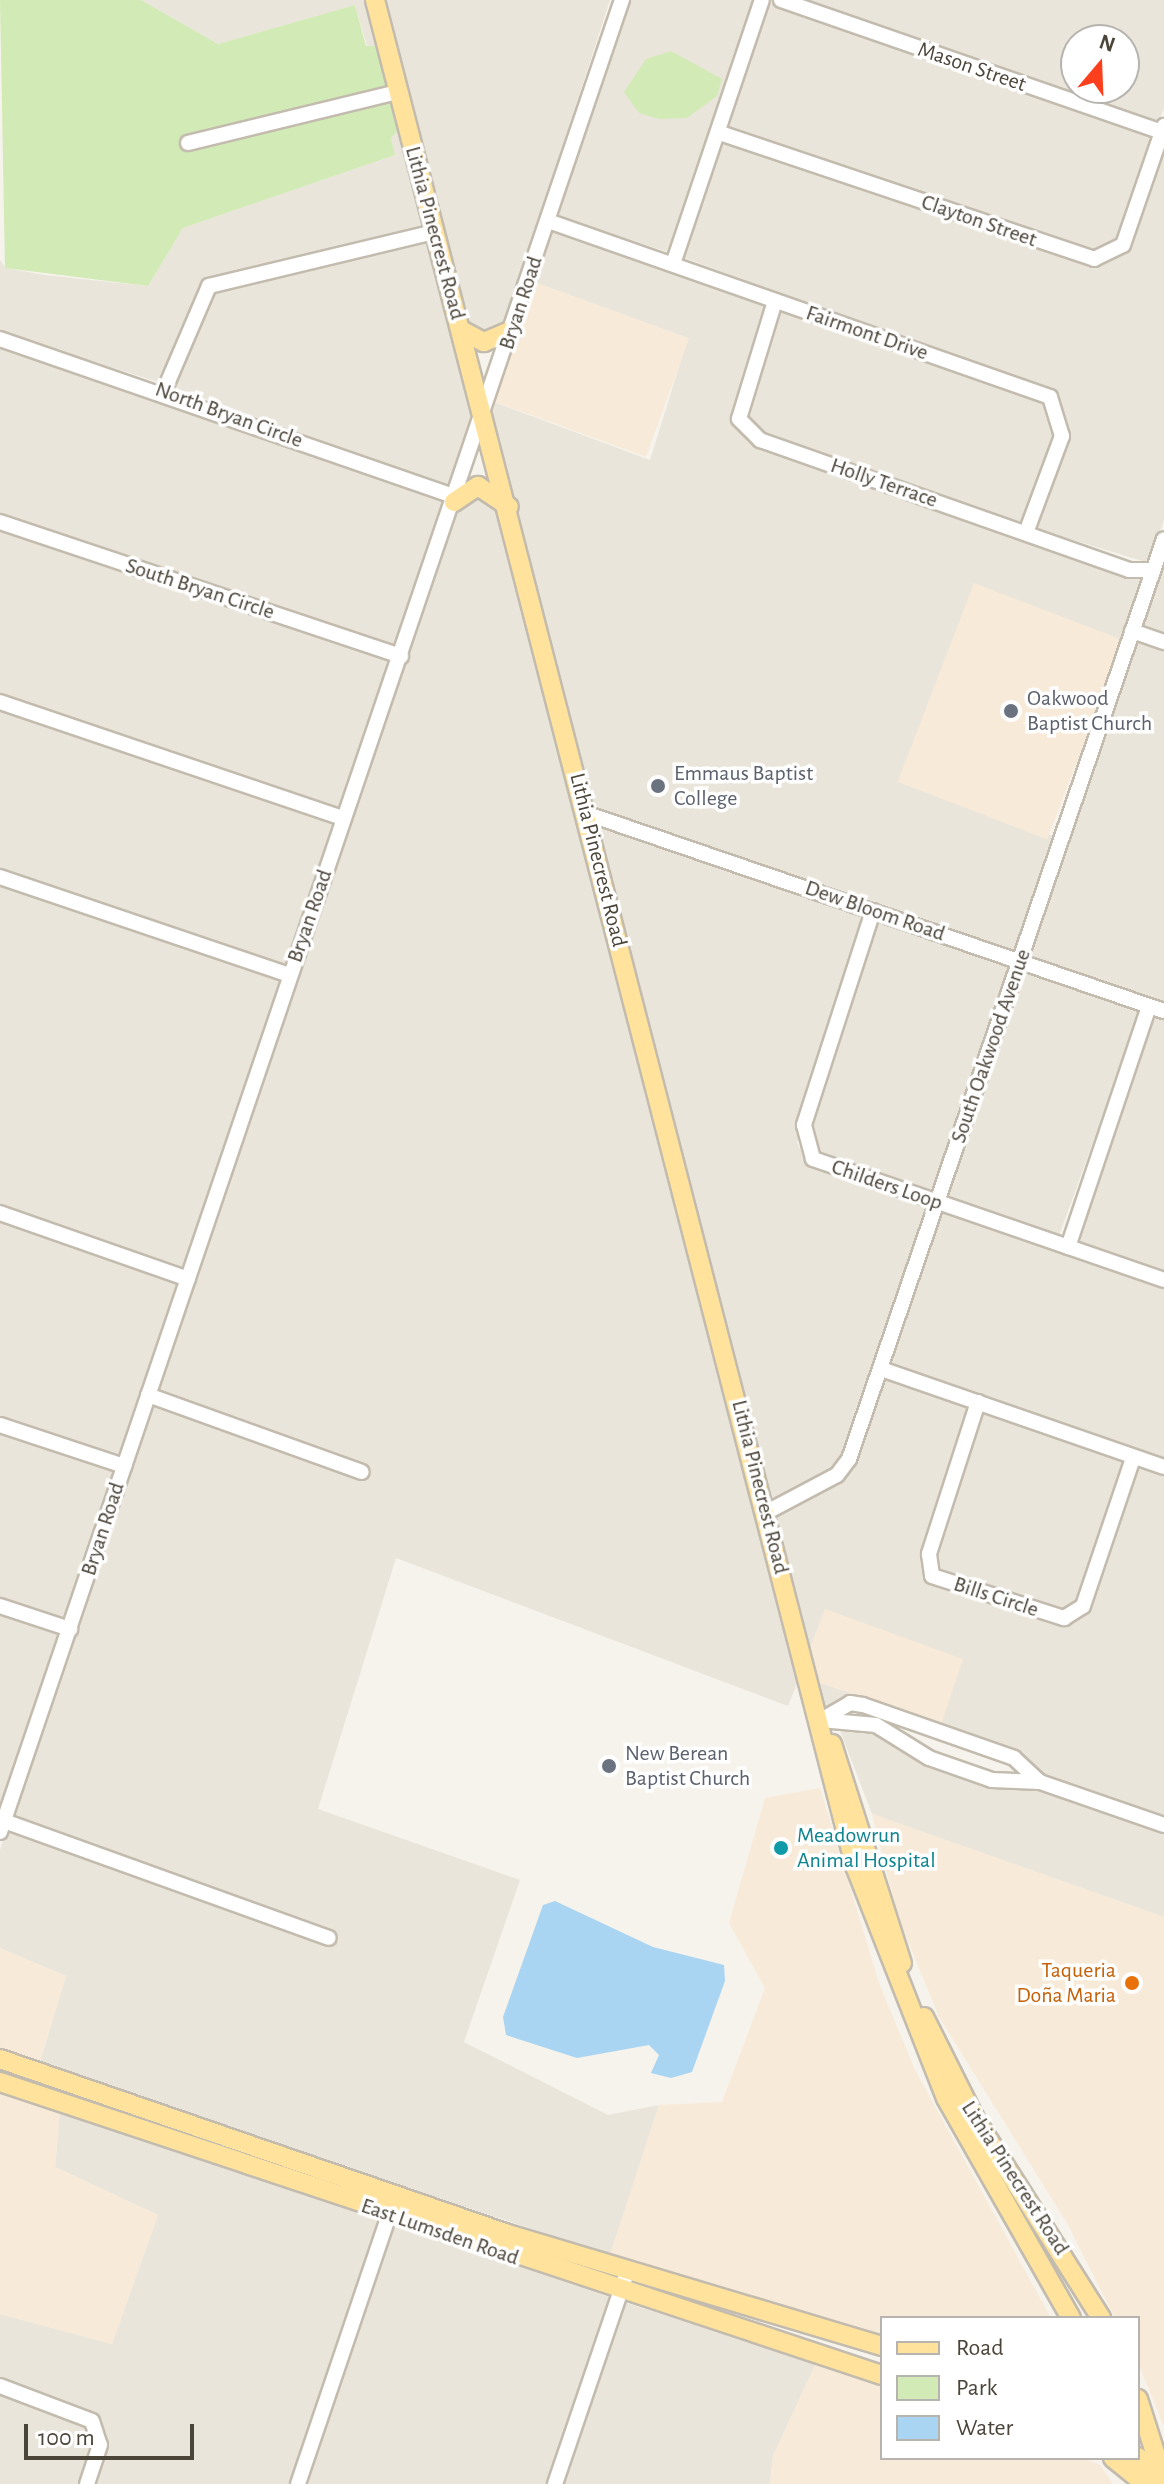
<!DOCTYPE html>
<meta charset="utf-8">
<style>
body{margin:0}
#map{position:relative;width:1164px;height:2484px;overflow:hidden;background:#f6f3ec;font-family:"Alegreya Sans",sans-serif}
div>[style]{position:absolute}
.residential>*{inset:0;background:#eae5da;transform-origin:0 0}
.commercial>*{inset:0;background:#f7ead8;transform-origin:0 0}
.green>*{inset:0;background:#d2eab5}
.water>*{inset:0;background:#a9d4f2}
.roads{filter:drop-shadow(2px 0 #c2bbae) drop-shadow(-2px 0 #c2bbae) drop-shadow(0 2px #c2bbae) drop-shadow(0 -2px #c2bbae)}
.minor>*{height:14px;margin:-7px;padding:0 7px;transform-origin:7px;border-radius:7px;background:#fff}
.major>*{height:18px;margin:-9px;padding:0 9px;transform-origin:9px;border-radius:9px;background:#ffe39c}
.dots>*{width:22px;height:22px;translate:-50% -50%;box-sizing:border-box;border:4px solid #fff;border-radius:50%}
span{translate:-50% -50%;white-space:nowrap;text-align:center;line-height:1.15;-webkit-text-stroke:7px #fff;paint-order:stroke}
.street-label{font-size:22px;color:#4b4439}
.worship-label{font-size:22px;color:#5b616d}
.left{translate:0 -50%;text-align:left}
.culture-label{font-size:22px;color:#0d838f}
.food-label{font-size:22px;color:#c56008}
.right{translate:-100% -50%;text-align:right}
.legend{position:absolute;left:880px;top:2316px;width:260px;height:144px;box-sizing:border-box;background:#fff;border:2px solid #b7b4b0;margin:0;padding:10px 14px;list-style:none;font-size:24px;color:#4b4439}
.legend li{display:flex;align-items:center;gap:16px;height:40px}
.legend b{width:40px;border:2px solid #b7b4b0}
.north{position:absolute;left:1060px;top:24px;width:80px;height:80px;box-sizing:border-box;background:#fff;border:2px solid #b7b4b0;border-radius:50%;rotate:19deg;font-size:22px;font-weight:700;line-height:32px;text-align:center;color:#4b4439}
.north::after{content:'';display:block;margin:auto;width:28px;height:36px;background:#fc3f1d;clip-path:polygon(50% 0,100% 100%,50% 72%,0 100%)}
.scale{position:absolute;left:24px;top:2424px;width:170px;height:36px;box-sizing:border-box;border:4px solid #4b4439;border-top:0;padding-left:10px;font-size:24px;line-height:28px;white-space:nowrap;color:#4b4439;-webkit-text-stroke:6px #fff;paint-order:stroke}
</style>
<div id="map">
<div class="residential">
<div style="clip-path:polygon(141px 0,369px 0,380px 46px,367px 46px,355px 5px,218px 44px)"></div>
<div style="clip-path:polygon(381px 0,610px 0,503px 330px,490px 335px,466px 326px)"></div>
<div style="clip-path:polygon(629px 0,756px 0,671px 253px,556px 216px)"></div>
<div style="clip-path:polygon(evenodd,801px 0,1164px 0,1164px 108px,1158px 124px,801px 0,1076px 40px,1124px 40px,1124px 88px,1076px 88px,1076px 40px)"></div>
<div style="clip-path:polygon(767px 2px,1154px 137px,1118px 240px,1093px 252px,728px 129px)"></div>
<div style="clip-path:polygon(401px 127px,427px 228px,205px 282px,161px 383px,0 332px,0 260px,6px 268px,44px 275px,148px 286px,183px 228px,395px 155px,391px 138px)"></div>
<div style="clip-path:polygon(723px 142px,1091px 266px,1125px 251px,1164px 144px,1164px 520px,1149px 563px,1034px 528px,1068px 435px,1055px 393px,682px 257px)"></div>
<div style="clip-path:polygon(552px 229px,767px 305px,739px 389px,735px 424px,1145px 576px,1123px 640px,900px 782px,1056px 837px,1016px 953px,590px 808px,491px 412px,494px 402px,650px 460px,688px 338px,534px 282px)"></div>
<div style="clip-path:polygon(430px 240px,478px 412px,452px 488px,172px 387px,212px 292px)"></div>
<div style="clip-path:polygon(778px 309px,1046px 403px,1056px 436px,1023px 524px,763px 434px,746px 417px)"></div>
<div style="clip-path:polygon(0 346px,447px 501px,398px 648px,0 515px)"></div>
<div style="clip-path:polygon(469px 495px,497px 501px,802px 1671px,788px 1706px,396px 1558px,318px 1809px,520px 1880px,464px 2042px,608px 2115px,659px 2105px,610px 2255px,39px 2065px,66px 1976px,0 1948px,0 1850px,7px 1829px,332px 1946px,336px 1935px,11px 1817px,151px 1403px,365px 1480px,370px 1468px,156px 1391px,374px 744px,459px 505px)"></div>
<div style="clip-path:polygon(0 529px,393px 660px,339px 809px,0 695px)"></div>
<div style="clip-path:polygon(1164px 557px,1164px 635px,1140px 627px)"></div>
<div style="clip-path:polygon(1135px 640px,1164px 649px,1164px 1005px,1027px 957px)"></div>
<div style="clip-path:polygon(0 709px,335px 822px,286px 967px,0 870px)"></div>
<div style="clip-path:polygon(594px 823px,866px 915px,797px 1143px,808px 1163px,931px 1207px,844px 1456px,834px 1470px,771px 1503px)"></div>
<div style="clip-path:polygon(0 884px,282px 979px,184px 1271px,0 1206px)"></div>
<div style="clip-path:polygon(877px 919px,1012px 966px,935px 1194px,817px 1153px,810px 1126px)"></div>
<div style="left:1023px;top:969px;width:125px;height:241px;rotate:20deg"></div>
<div style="clip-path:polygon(1152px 1014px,1164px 1018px,1164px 1273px,1075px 1243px)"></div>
<div style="clip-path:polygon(942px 1210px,1164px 1287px,1164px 1460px,889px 1365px)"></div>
<div style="clip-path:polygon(0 1220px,180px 1283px,120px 1458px,0 1418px)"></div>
<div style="clip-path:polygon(885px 1377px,970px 1407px,930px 1583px,1062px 1625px,1086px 1611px,1136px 1466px,1164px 1474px,1164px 1818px,1045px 1777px,1016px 1752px,865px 1698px,851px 1696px,824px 1711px,817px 1682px,942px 1722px,825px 1610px,809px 1651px,774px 1515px,855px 1461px)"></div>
<div style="clip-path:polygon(981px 1411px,1125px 1462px,1078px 1601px,1064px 1611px,937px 1571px,935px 1554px)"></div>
<div style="clip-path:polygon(0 1432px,116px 1471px,66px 1621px,0 1599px)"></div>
<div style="clip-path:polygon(0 1613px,62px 1634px,0 1814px)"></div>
<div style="clip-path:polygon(839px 1728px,880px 1733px,926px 1764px,990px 1786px,1041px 1789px,1164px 1832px,1164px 1917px,872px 1814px)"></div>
<div style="clip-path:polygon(61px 2087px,388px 2200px,386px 2206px,61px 2096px)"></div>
<div style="clip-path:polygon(60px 2109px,381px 2219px,291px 2484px,93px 2484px,107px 2441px,95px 2415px,0 2379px,0 2314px,112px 2344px,158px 2215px,55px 2167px)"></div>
<div style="clip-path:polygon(392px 2223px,612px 2298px,548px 2484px,304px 2484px)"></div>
<div style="clip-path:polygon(623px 2302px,816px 2363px,773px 2456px,770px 2484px,561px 2484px)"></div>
<div style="clip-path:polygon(0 2393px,88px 2426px,94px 2444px,81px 2484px,0 2484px)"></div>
</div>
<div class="commercial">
<div style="left:534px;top:282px;width:165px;height:126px;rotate:20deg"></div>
<div style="left:974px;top:583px;width:160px;height:213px;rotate:21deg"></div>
<div style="clip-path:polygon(825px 1609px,963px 1659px,942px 1722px,817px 1682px,809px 1651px)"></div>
<div style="clip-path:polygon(820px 1788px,879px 1983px,915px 2070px,1051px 2318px,882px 2318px,882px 2339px,610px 2255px,659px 2105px,722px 2102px,765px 1988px,729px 1923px,765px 1798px)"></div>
<div style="clip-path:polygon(872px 1814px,1164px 1917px,1164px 2426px,1138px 2363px,1138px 2318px,1115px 2318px,1067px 2223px,939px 2017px,898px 1917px)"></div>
<div style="clip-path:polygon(0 1948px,66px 1976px,39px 2065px,0 2052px)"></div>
<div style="clip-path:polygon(0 2089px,60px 2109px,55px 2167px,158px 2215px,112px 2344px,0 2314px)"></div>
<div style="clip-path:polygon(816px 2363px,882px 2384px,882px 2458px,1081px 2458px,1100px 2465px,1113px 2484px,770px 2484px,773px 2456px)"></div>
</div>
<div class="green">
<div style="clip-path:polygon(0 0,141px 0,218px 44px,355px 5px,366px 46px,380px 46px,401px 127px,391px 138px,395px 155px,183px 228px,148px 286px,5px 268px)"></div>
<div style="clip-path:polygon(671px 51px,722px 79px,717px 96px,687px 118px,659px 119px,639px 113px,624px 92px,646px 59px)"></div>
</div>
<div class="water">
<div style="clip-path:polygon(555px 1901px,653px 1947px,724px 1965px,725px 1981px,692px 2072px,671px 2078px,651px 2073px,659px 2055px,649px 2045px,577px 2058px,506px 2035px,503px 2017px,543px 1905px)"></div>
</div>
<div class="roads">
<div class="minor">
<div style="left:781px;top:0;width:405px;rotate:19.1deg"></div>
<div style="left:720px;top:133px;width:395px;rotate:18.6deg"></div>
<div style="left:1094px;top:259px;width:32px;rotate:-26deg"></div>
<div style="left:1123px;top:245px;width:126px;rotate:-71deg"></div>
<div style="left:188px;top:143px;width:216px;rotate:-13.7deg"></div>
<div style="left:548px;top:221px;width:532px;rotate:19.32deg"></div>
<div style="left:1050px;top:397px;width:41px;rotate:72.9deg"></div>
<div style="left:1062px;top:436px;width:103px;rotate:110.4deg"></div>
<div style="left:674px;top:261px;width:275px;rotate:-71.4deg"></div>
<div style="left:775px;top:301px;width:123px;rotate:107deg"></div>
<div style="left:739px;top:419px;width:30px;rotate:45deg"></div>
<div style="left:760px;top:440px;width:391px;rotate:19.4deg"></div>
<div style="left:1129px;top:570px;width:24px"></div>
<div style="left:0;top:339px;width:483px;rotate:19.1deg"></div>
<div style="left:164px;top:391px;width:114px;rotate:-66.8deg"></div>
<div style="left:209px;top:286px;width:231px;rotate:-13.5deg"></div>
<div style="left:0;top:522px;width:423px;rotate:18.5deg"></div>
<div style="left:1132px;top:631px;width:34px;rotate:19deg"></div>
<div style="left:0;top:702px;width:362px;rotate:18.7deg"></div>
<div style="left:585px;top:813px;width:612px;rotate:18.88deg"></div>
<div style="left:0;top:877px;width:306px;rotate:18.7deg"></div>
<div style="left:873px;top:911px;width:225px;rotate:107.9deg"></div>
<div style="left:804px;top:1125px;width:35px;rotate:75deg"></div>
<div style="left:813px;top:1159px;width:371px;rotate:19deg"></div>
<div style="left:0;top:1213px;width:199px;rotate:19.3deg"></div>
<div style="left:1068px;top:1247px;width:254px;rotate:-71.4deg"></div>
<div style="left:881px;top:1369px;width:299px;rotate:19.1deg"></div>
<div style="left:148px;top:1395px;width:227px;rotate:19.8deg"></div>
<div style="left:978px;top:1402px;width:160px;rotate:107.9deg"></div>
<div style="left:929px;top:1554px;width:22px;rotate:82deg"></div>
<div style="left:932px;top:1576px;width:139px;rotate:17.7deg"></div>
<div style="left:1064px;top:1618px;width:22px;rotate:-32deg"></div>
<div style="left:1083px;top:1606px;width:156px;rotate:-71.3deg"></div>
<div style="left:0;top:1425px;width:131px;rotate:18.3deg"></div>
<div style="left:767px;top:1512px;width:79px;rotate:-27.9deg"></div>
<div style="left:837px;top:1475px;width:20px;rotate:-53deg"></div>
<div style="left:849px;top:1459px;width:972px;rotate:-71.1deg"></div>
<div style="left:0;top:1606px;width:74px;rotate:18.2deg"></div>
<div style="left:821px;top:1720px;width:55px;rotate:5.2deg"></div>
<div style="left:876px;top:1725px;width:62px;rotate:31.9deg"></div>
<div style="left:929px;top:1758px;width:67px;rotate:19.2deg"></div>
<div style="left:992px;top:1780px;width:48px;rotate:2.4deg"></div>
<div style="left:1040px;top:1782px;width:131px;rotate:19.1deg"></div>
<div style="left:821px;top:1720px;width:34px;rotate:-30deg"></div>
<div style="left:850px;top:1703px;width:13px;rotate:9deg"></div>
<div style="left:863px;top:1705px;width:160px;rotate:19.3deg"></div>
<div style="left:1014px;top:1758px;width:35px;rotate:43deg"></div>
<div style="left:4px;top:1821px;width:345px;rotate:19.8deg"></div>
<div style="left:0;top:1832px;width:1935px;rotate:-71.25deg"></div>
<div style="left:0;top:2386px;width:98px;rotate:20.8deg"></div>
<div style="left:92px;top:2421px;width:25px;rotate:72deg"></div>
<div style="left:100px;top:2445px;width:41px;rotate:108.4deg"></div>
<div style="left:298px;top:2484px;width:297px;rotate:-71.3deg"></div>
<div style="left:555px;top:2484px;width:224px;rotate:-71.2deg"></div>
</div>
<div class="major">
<div style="left:375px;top:0;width:1927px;rotate:75.57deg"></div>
<div style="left:855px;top:1866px;width:249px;rotate:68.6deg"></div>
<div style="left:946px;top:2098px;width:253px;rotate:60.4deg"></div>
<div style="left:461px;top:330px;width:26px;rotate:28deg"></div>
<div style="left:484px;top:342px;width:30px;rotate:-23deg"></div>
<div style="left:454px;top:502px;width:29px;rotate:-34deg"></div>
<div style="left:478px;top:486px;width:37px;rotate:34deg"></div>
<div style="left:832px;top:1744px;width:230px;rotate:72.3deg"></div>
<div style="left:924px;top:2017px;width:112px;rotate:63.4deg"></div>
<div style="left:974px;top:2117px;width:238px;rotate:57.7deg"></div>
<div style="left:0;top:2059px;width:534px;rotate:19.01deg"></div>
<div style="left:505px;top:2233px;width:394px;rotate:16.7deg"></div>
<div style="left:0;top:2082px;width:929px;rotate:18.38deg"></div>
<div style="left:1138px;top:2399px;width:86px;rotate:72.4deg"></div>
<div style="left:1138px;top:2457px;width:29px;rotate:68deg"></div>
<div style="left:1113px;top:2458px;width:41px;rotate:39.1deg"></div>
</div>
</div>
<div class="dots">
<div style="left:1011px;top:711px;background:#6b7280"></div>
<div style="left:658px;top:786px;background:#6b7280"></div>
<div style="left:609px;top:1766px;background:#6b7280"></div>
<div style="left:781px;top:1848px;background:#0f9aa8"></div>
<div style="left:1132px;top:1983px;background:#e8710a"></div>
</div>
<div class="street-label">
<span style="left:972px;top:67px;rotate:19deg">Mason Street</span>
<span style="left:979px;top:221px;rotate:19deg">Clayton Street</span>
<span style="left:435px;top:233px;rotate:75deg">Lithia Pinecrest Road</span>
<span style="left:521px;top:303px;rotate:-72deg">Bryan Road</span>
<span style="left:867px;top:333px;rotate:19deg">Fairmont Drive</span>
<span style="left:229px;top:415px;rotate:20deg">North Bryan Circle</span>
<span style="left:884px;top:483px;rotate:19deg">Holly Terrace</span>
<span style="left:200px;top:589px;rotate:18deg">South Bryan Circle</span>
<span style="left:598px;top:860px;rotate:76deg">Lithia Pinecrest Road</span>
<span style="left:875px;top:911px;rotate:19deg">Dew Bloom Road</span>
<span style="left:310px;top:916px;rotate:-71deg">Bryan Road</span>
<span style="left:991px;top:1046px;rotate:-71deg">South Oakwood Avenue</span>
<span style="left:887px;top:1185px;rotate:19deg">Childers Loop</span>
<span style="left:760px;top:1487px;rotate:76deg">Lithia Pinecrest Road</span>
<span style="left:103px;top:1529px;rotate:-72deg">Bryan Road</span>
<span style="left:996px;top:1597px;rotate:18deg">Bills Circle</span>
<span style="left:1015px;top:2178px;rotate:57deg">Lithia Pinecrest Road</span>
<span style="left:440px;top:2232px;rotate:19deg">East Lumsden Road</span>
</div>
<div class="worship-label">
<span class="left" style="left:1027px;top:711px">Oakwood<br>Baptist Church</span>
<span class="left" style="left:674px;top:786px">Emmaus Baptist<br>College</span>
<span class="left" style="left:625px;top:1766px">New Berean<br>Baptist Church</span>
</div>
<div class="culture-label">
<span class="left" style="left:797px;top:1848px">Meadowrun<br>Animal Hospital</span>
</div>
<div class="food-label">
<span class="right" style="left:1116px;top:1983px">Taqueria<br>Doña Maria</span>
</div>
<ul class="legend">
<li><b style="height:10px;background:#ffe39c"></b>Road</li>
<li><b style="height:22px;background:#d2eab5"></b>Park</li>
<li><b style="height:22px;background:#a9d4f2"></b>Water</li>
</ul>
<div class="north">N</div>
<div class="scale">100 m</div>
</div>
